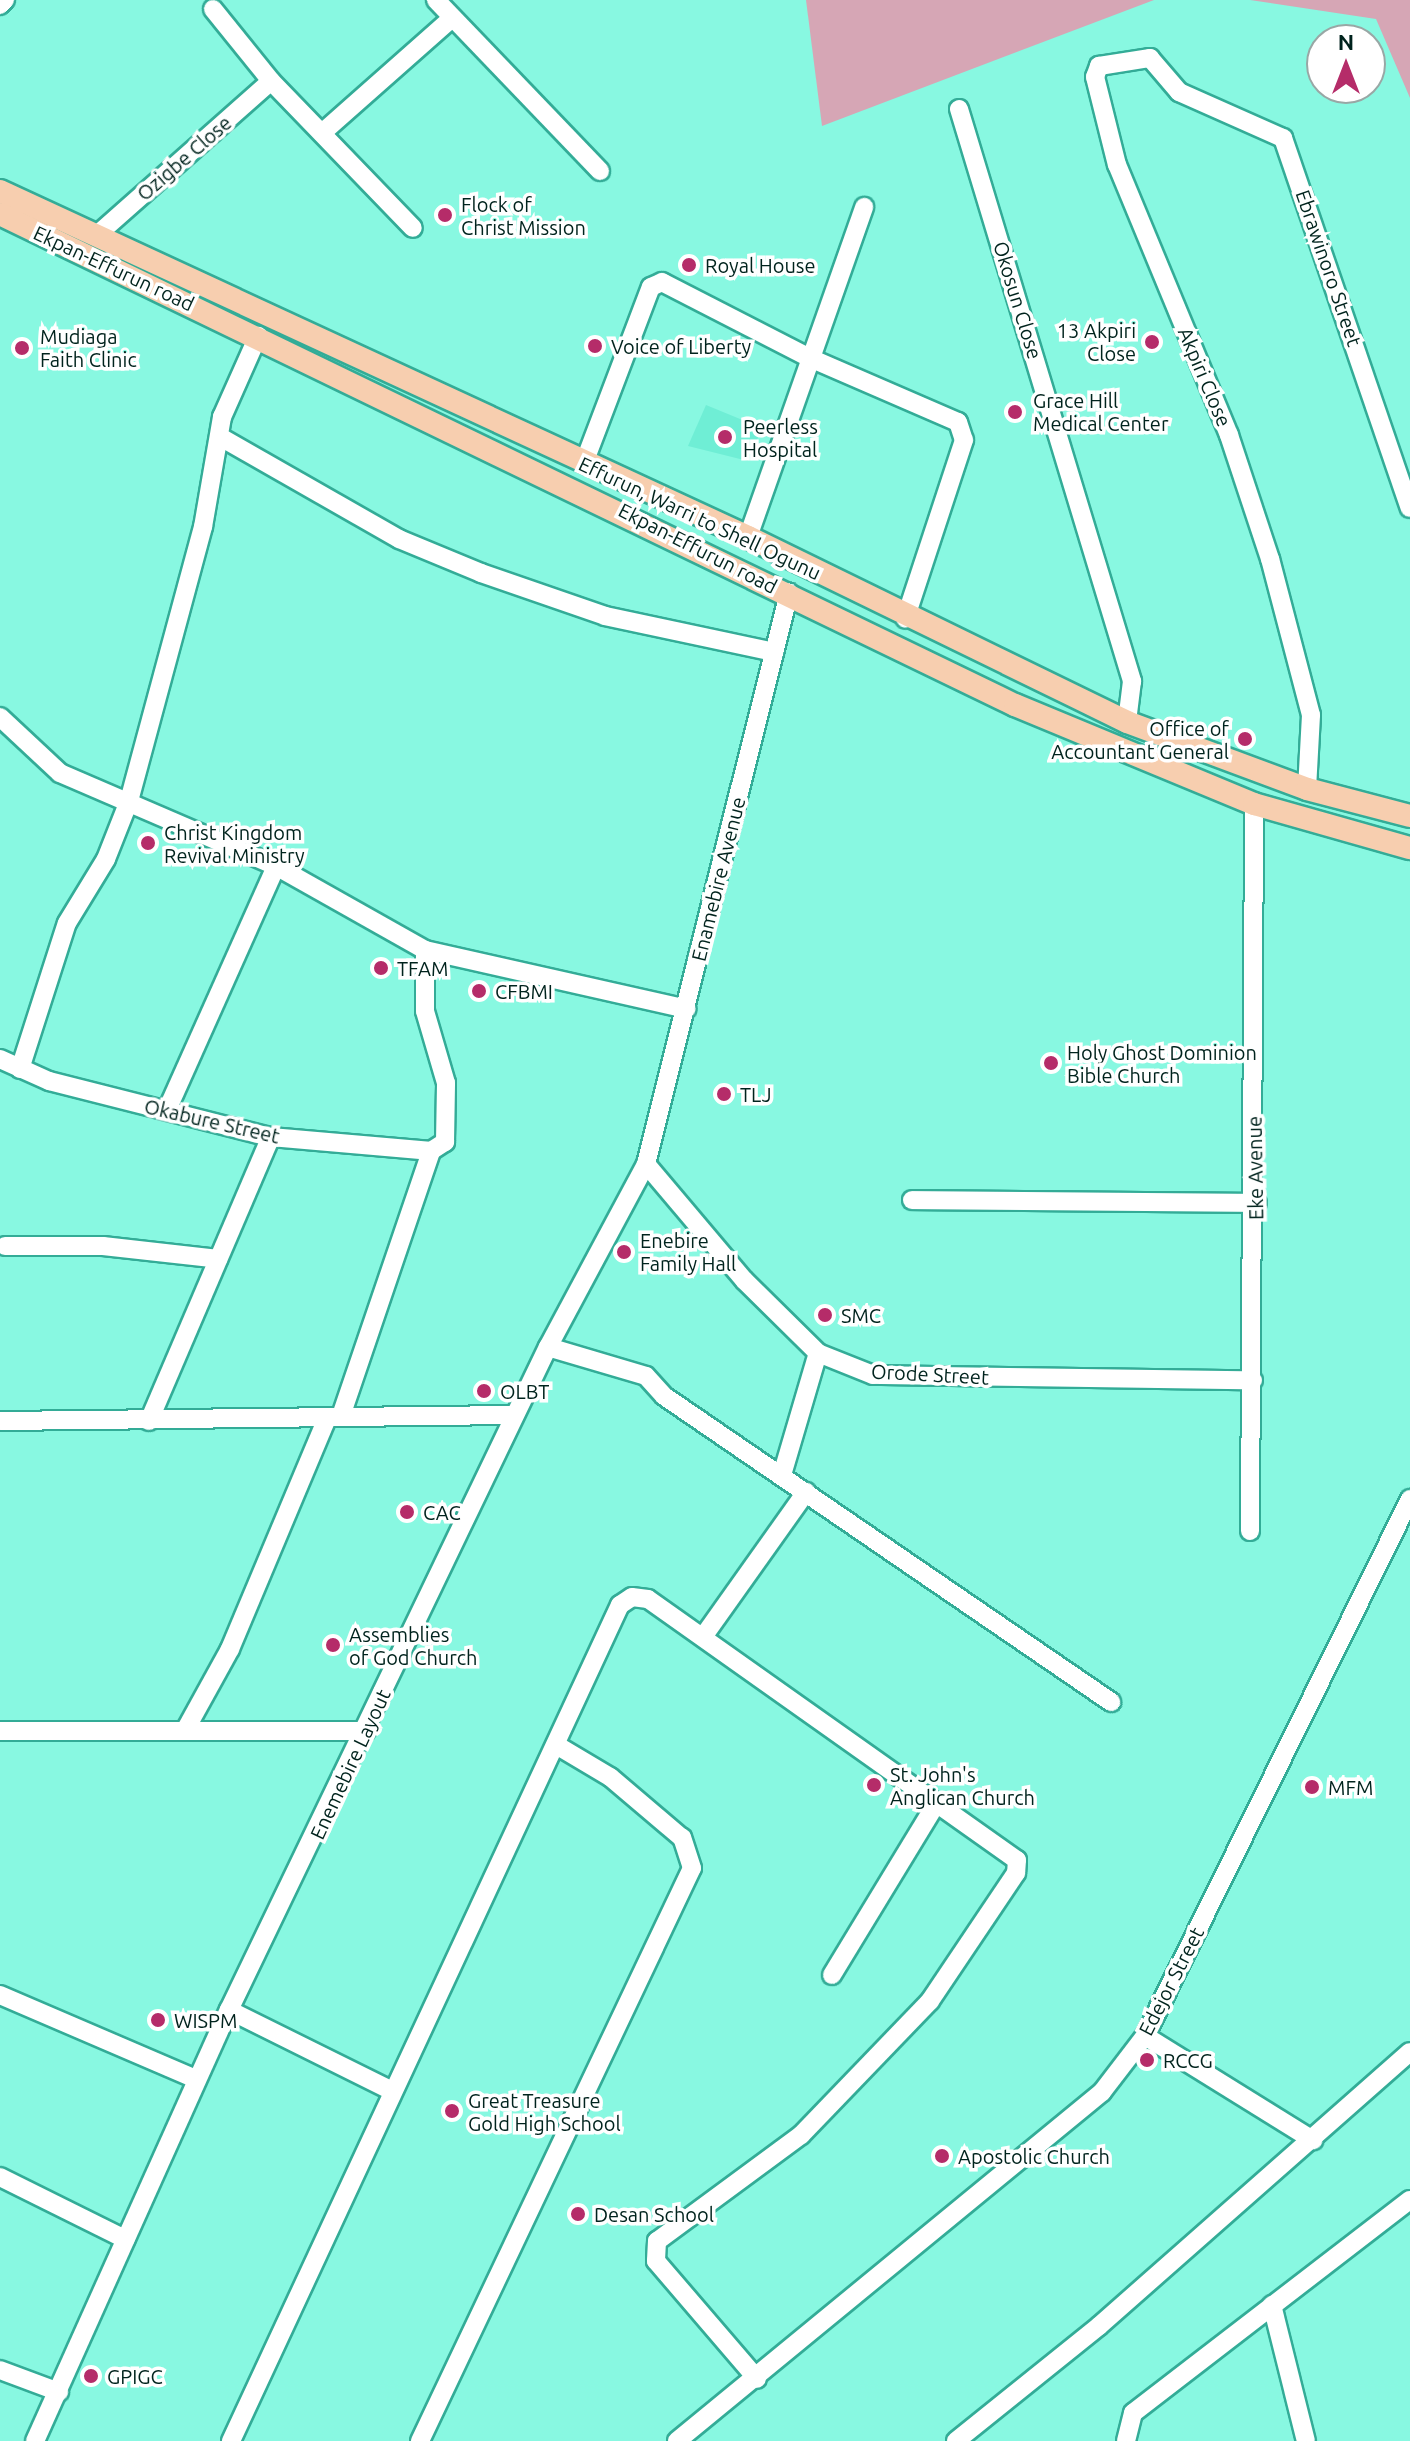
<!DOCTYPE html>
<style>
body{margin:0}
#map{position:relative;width:1410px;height:2441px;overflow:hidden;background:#88f8e1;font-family:Ubuntu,sans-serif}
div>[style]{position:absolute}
.built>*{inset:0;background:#6feed5}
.green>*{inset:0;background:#d6a6b5}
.roads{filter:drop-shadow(2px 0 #33ac97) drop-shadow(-2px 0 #33ac97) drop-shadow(0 2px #33ac97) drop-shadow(0 -2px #33ac97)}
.minor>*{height:18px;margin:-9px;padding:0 9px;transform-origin:9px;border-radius:9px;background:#fff}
.major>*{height:22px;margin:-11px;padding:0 11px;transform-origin:11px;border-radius:11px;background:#f7ceaf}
.dots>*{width:22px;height:22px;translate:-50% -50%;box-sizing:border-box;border:4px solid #fff;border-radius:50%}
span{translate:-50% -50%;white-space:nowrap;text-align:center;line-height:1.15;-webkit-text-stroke:7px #fff;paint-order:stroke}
.street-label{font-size:20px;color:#00231d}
.poi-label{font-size:20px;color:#00231d}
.left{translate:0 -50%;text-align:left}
.right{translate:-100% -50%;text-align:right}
.north{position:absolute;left:1306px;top:24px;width:80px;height:80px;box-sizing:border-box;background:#fff;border:2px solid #99a7a5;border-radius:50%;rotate:0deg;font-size:22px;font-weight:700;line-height:32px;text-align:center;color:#00231d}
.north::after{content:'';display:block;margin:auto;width:28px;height:36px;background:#b52c69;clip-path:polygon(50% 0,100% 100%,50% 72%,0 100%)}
</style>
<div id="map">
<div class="built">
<div style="clip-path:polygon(706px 405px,762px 428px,748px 461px,688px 446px)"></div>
</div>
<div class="green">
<div style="clip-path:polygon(806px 0,1154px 0,822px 126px)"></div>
<div style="clip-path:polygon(1250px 0,1410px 0,1410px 98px,1376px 19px)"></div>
</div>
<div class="roads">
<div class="minor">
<div style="left:436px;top:0;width:237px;rotate:46.2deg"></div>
<div style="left:0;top:5px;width:7px;rotate:-45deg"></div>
<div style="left:213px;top:9px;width:92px;rotate:51.1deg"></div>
<div style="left:271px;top:81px;width:204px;rotate:46deg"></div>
<div style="left:959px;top:109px;width:598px;rotate:73.17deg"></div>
<div style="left:1132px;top:681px;width:41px;rotate:97deg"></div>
<div style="left:322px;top:133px;width:174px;rotate:-41.5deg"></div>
<div style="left:97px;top:235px;width:232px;rotate:-41.5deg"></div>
<div style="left:222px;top:438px;width:204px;rotate:29.7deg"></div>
<div style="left:399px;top:539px;width:89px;rotate:22.5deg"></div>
<div style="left:481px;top:573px;width:131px;rotate:19.1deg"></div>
<div style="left:605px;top:616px;width:173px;rotate:12deg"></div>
<div style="left:584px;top:463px;width:188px;rotate:-69.2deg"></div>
<div style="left:651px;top:287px;width:12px;rotate:-24deg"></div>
<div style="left:662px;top:282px;width:166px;rotate:27.2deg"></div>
<div style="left:810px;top:358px;width:161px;rotate:23.4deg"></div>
<div style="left:958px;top:422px;width:19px;rotate:72deg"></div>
<div style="left:964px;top:440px;width:188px;rotate:108.2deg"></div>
<div style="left:748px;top:537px;width:350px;rotate:-70.6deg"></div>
<div style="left:0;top:717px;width:82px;rotate:43deg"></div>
<div style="left:60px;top:773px;width:235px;rotate:23.3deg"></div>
<div style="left:276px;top:866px;width:171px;rotate:29.4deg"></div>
<div style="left:425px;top:950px;width:268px;rotate:12.7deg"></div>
<div style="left:1307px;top:789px;width:74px;rotate:-86.9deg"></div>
<div style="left:1311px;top:715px;width:161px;rotate:-104.7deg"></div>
<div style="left:1270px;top:559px;width:131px;rotate:-108.3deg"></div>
<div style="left:1229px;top:435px;width:292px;rotate:-112.5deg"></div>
<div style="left:1117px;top:165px;width:91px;rotate:-104deg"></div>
<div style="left:1095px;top:77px;width:12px;rotate:-70deg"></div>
<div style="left:1099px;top:66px;width:52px;rotate:-8.9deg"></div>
<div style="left:1150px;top:58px;width:45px;rotate:49.5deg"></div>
<div style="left:1179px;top:92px;width:114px;rotate:23.9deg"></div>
<div style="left:1283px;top:138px;width:391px;rotate:71.1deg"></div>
<div style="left:0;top:1059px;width:54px;rotate:24.2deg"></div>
<div style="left:49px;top:1081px;width:229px;rotate:14.2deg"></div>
<div style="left:271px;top:1137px;width:161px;rotate:5deg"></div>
<div style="left:20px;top:1069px;width:153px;rotate:-72.2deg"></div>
<div style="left:67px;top:923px;width:75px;rotate:-58.6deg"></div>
<div style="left:106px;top:859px;width:62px;rotate:-68.4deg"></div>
<div style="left:129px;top:801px;width:284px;rotate:-74.9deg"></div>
<div style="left:203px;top:527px;width:112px;rotate:-80.2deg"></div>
<div style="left:222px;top:417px;width:89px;rotate:-66deg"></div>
<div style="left:167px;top:1110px;width:267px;rotate:-65.9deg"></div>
<div style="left:646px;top:1164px;width:152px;rotate:49.8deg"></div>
<div style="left:744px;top:1280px;width:104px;rotate:44.6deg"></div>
<div style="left:818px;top:1353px;width:59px;rotate:21.8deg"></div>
<div style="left:873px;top:1375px;width:380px;rotate:0.8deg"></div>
<div style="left:912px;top:1200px;width:345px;rotate:0.5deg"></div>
<div style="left:5px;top:1246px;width:98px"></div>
<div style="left:103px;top:1246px;width:116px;rotate:6.4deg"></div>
<div style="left:548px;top:1347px;width:102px;rotate:16.5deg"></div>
<div style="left:646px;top:1376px;width:27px;rotate:48deg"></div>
<div style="left:664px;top:1396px;width:542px;rotate:34.39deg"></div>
<div style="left:342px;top:1413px;width:277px;rotate:-71.2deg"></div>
<div style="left:431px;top:1151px;width:17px;rotate:-33deg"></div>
<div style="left:445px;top:1142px;width:59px;rotate:-89deg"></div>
<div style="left:446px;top:1083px;width:75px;rotate:-106.3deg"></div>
<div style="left:425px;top:1011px;width:61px;rotate:-90deg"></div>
<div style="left:0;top:1421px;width:514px;rotate:-0.67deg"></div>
<div style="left:149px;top:1421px;width:309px;rotate:-66.8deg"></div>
<div style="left:782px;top:1475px;width:127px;rotate:-73.6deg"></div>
<div style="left:1250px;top:1531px;width:727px;rotate:-89.68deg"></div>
<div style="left:703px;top:1637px;width:178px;rotate:-54.6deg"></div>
<div style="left:187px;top:1727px;width:89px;rotate:-61.1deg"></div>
<div style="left:230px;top:1649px;width:247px;rotate:-67.2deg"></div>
<div style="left:0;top:1731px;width:366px"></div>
<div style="left:832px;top:1975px;width:202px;rotate:-58.7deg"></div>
<div style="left:0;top:1995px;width:213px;rotate:23.2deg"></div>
<div style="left:229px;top:2010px;width:182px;rotate:26.4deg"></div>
<div style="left:1145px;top:2036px;width:198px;rotate:31.8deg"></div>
<div style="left:0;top:2177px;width:140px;rotate:26.4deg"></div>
<div style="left:1272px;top:2305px;width:140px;rotate:76deg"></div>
<div style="left:0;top:2370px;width:63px;rotate:20.4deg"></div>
<div style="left:35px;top:2441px;width:473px;rotate:-65.8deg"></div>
<div style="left:229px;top:2010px;width:736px;rotate:-64.31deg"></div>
<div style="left:548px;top:1347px;width:208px;rotate:-61.8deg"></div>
<div style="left:646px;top:1164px;width:589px;rotate:-75.94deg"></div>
<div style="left:231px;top:2441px;width:922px;rotate:-65.05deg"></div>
<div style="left:620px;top:1605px;width:14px;rotate:-34deg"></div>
<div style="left:632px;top:1597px;width:16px;rotate:7deg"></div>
<div style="left:648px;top:1599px;width:452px;rotate:35.3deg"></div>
<div style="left:1017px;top:1860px;width:13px;rotate:94deg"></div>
<div style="left:1016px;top:1873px;width:154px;rotate:123.9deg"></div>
<div style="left:930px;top:2001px;width:186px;rotate:133.9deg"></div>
<div style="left:801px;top:2135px;width:179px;rotate:143.6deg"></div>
<div style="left:657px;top:2241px;width:20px;rotate:93deg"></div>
<div style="left:656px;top:2261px;width:155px;rotate:49.4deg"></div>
<div style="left:420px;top:2441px;width:634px;rotate:-64.61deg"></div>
<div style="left:692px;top:1868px;width:32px;rotate:-108deg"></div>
<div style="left:682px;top:1838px;width:94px;rotate:-139.7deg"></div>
<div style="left:610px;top:1777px;width:63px;rotate:-149.3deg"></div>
<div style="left:677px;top:2441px;width:550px;rotate:-39.39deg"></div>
<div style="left:1102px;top:2092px;width:71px;rotate:-52.5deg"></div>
<div style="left:1145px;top:2036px;width:599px;rotate:-63.73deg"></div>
<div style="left:956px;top:2441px;width:184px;rotate:-38.8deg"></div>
<div style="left:1099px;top:2326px;width:414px;rotate:-41.4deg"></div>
<div style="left:1126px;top:2441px;width:29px;rotate:-76deg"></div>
<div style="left:1133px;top:2413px;width:349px;rotate:-37.6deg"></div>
</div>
<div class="major">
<div style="left:0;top:191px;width:824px;rotate:24.82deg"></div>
<div style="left:748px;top:537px;width:422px;rotate:26deg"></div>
<div style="left:1127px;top:722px;width:192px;rotate:20.4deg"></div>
<div style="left:1307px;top:789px;width:106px;rotate:14.7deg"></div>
<div style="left:0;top:214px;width:1128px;rotate:25.82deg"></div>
<div style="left:1015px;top:705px;width:259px;rotate:22.5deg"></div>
<div style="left:1254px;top:804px;width:162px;rotate:15.8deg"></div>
</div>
</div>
<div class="dots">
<div style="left:445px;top:215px;background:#b52c69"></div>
<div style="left:689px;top:265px;background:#b52c69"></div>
<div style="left:1152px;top:342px;background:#b52c69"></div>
<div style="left:595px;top:346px;background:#b52c69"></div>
<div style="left:22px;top:348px;background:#b52c69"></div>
<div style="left:1015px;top:412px;background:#b52c69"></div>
<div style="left:725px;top:437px;background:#b52c69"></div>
<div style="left:1245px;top:739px;background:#b52c69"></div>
<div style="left:148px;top:843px;background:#b52c69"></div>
<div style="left:381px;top:968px;background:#b52c69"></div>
<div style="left:479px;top:991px;background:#b52c69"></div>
<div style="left:1051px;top:1063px;background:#b52c69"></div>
<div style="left:724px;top:1094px;background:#b52c69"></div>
<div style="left:624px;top:1252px;background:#b52c69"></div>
<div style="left:825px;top:1315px;background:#b52c69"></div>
<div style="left:484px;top:1391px;background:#b52c69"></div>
<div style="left:407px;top:1512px;background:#b52c69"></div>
<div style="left:333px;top:1645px;background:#b52c69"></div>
<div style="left:874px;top:1785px;background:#b52c69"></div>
<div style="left:1312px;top:1787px;background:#b52c69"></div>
<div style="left:158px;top:2020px;background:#b52c69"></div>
<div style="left:1147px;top:2060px;background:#b52c69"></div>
<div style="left:452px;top:2111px;background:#b52c69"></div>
<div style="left:942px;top:2156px;background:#b52c69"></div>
<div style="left:578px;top:2214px;background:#b52c69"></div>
<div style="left:91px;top:2376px;background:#b52c69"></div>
</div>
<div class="street-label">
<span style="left:184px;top:158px;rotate:-41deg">Ozigbe Close</span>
<span style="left:114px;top:268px;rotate:25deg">Ekpan-Effurun road</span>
<span style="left:1329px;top:268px;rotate:71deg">Ebrawinoro Street</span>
<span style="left:1018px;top:300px;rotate:73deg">Okosun Close</span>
<span style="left:1205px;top:377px;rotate:67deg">Akpiri Close</span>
<span style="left:700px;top:518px;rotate:25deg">Effurun, Warri to Shell Ogunu</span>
<span style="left:698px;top:548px;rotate:27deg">Ekpan-Effurun road</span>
<span style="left:718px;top:879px;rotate:-76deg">Enamebire Avenue</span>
<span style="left:212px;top:1121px;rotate:13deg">Okabure Street</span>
<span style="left:1255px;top:1168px;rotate:-91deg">Eke Avenue</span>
<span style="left:930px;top:1374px;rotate:3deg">Orode Street</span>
<span style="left:350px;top:1764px;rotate:-65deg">Enemebire Layout</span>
<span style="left:1171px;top:1981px;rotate:-63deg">Edejor Street</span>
</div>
<div class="poi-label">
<span class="left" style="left:461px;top:216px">Flock of<br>Christ Mission</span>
<span class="left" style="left:705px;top:265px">Royal House</span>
<span class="right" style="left:1136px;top:342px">13 Akpiri<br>Close</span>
<span class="left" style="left:40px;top:348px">Mudiaga<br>Faith Clinic</span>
<span class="left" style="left:611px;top:346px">Voice of Liberty</span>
<span class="left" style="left:1033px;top:412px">Grace Hill<br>Medical Center</span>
<span class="left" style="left:743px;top:438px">Peerless<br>Hospital</span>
<span class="right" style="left:1229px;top:740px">Office of<br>Accountant General</span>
<span class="left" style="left:164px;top:844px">Christ Kingdom<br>Revival Ministry</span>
<span class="left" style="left:397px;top:968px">TFAM</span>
<span class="left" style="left:495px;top:991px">CFBMI</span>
<span class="left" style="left:1067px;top:1064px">Holy Ghost Dominion<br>Bible Church</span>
<span class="left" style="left:740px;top:1094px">TLJ</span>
<span class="left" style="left:640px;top:1252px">Enebire<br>Family Hall</span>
<span class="left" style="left:841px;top:1315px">SMC</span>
<span class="left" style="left:500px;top:1391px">OLBT</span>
<span class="left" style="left:423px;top:1512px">CAC</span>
<span class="left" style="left:349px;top:1646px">Assemblies<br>of God Church</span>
<span class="left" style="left:890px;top:1786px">St. John's<br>Anglican Church</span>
<span class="left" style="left:1328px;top:1787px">MFM</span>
<span class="left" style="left:174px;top:2020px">WISPM</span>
<span class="left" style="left:1163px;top:2060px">RCCG</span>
<span class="left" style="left:468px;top:2112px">Great Treasure<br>Gold High School</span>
<span class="left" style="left:958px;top:2156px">Apostolic Church</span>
<span class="left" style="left:594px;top:2214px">Desan School</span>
<span class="left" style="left:107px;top:2376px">GPIGC</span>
</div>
<div class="north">N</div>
</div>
